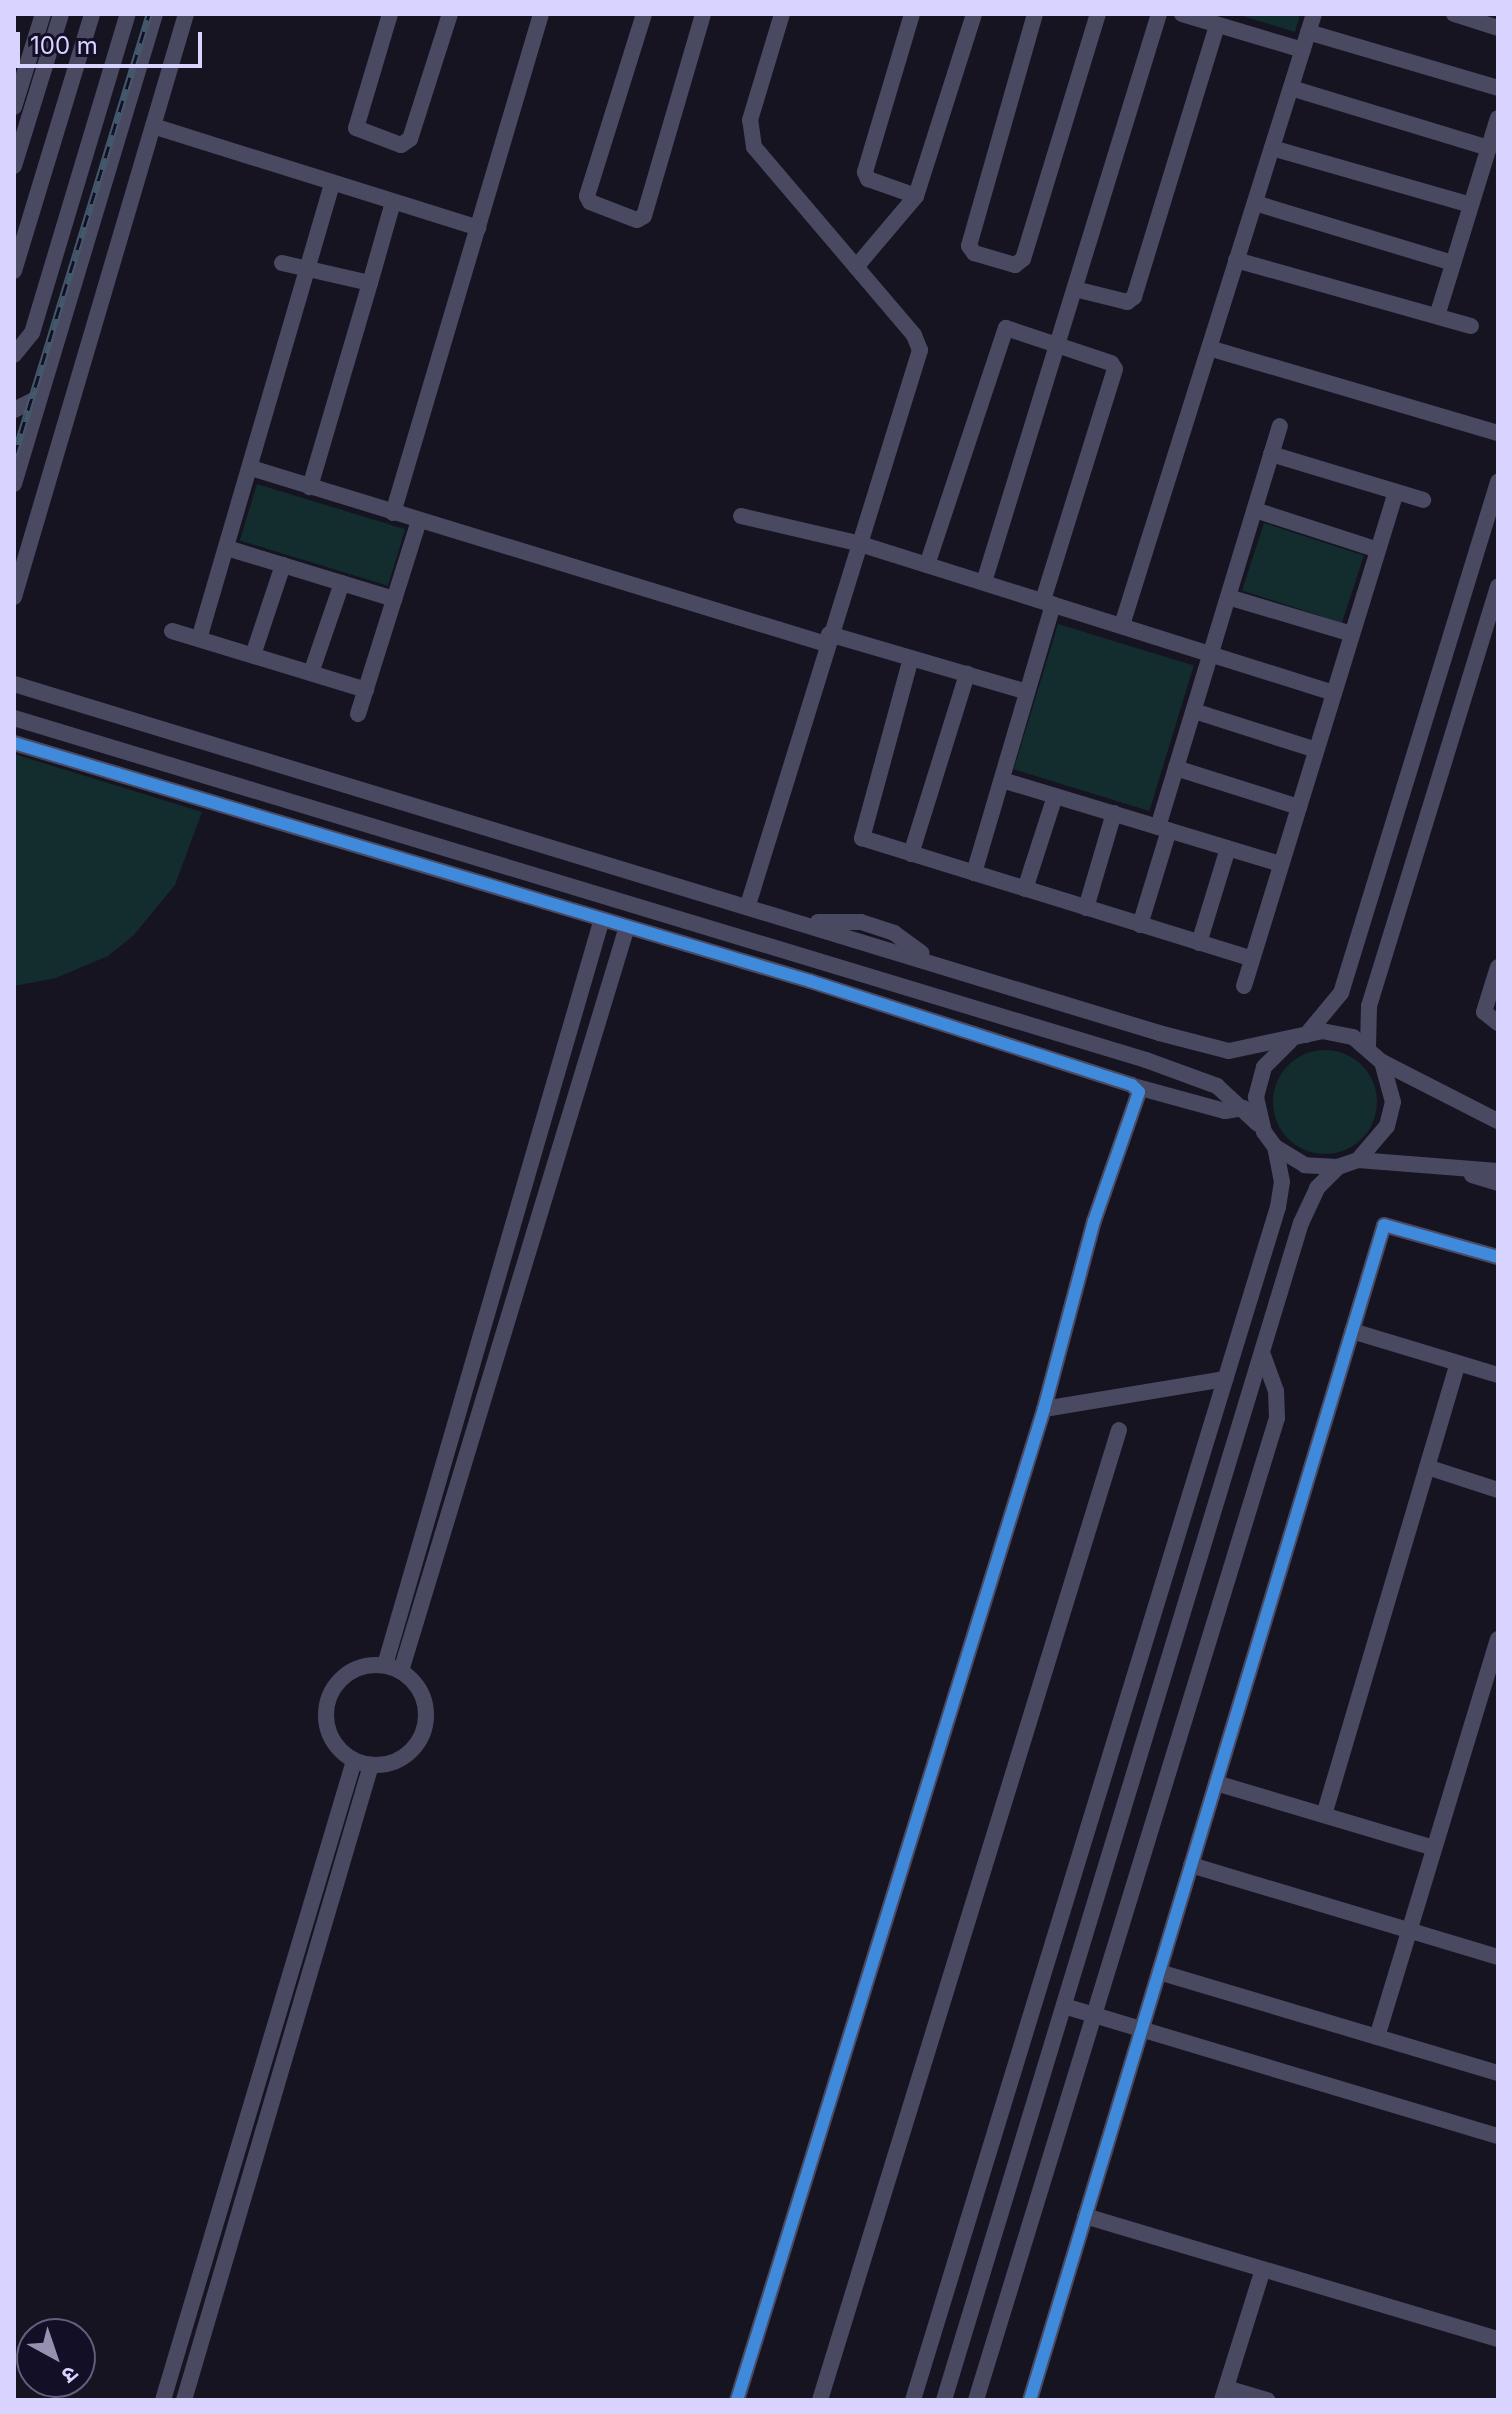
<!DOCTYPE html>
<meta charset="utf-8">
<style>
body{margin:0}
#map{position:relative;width:1512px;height:2414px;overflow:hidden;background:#161421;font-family:Inter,"Noto Sans Devanagari",sans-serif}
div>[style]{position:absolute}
.green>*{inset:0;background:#132c2d;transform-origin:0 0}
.round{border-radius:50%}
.minor>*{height:16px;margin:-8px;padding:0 8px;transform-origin:8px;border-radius:8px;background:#4a4962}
.minor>.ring{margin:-8px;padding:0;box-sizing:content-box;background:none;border:16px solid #4a4962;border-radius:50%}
.rail>*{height:7px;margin-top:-3.5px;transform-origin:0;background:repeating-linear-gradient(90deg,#130f26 0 12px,#43596b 0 24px);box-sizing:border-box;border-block:2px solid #43596b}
.cycleway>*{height:12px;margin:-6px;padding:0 6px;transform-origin:6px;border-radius:6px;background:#408adc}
span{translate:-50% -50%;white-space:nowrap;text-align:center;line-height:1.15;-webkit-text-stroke:6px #130f26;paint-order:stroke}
.frame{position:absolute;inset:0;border:16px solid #d9d4ff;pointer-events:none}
.north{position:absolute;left:16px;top:2318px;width:80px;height:80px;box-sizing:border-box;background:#130f26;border:2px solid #625e7d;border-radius:50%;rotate:140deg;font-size:22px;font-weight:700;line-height:32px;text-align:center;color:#d9d4ff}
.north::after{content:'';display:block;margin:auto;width:28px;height:36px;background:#9591b1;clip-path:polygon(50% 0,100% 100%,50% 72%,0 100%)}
.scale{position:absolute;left:16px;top:32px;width:186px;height:36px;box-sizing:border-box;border:4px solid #d9d4ff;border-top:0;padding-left:10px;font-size:24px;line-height:28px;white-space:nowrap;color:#d9d4ff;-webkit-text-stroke:6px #130f26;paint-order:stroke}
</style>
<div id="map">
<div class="green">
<div style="clip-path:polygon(1236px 14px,1300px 14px,1295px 32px)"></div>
<div style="left:257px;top:484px;width:155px;height:59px;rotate:17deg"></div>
<div style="left:1264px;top:523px;width:105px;height:71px;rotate:18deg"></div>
<div style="left:1058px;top:624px;width:142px;height:152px;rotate:17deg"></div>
<div style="clip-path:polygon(14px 754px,202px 812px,175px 885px,133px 936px,108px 956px,56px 978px,14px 986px)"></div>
<div class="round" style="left:1273px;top:1050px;width:104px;height:104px"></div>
</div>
<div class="minor">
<div style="left:390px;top:14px;width:119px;rotate:106.6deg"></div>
<div style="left:356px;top:128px;width:48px;rotate:20.7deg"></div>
<div style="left:401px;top:145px;width:11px;rotate:-34deg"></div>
<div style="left:410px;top:139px;width:131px;rotate:-72.3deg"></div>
<div style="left:644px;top:14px;width:191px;rotate:107.4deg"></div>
<div style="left:587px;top:196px;width:7px;rotate:63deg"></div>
<div style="left:590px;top:202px;width:50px;rotate:21deg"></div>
<div style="left:637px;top:220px;width:8px;rotate:-30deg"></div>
<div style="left:644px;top:216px;width:210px;rotate:-73.7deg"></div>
<div style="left:912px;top:14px;width:165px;rotate:106.6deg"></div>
<div style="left:865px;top:172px;width:8px;rotate:67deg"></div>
<div style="left:868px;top:179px;width:51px;rotate:19.5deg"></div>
<div style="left:1035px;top:14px;width:241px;rotate:105.9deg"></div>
<div style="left:969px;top:246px;width:9px;rotate:54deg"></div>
<div style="left:974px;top:253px;width:43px;rotate:16.3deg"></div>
<div style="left:1015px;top:265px;width:10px;rotate:-37deg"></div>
<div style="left:1023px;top:259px;width:256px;rotate:-73deg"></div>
<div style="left:1182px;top:14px;width:126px;rotate:16.6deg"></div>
<div style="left:1454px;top:14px;width:46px;rotate:17.7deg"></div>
<div style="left:1308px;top:32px;width:198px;rotate:16.4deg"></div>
<div style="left:1291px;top:88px;width:207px;rotate:16.9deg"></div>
<div style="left:14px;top:107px;width:97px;rotate:-72.7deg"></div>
<div style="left:153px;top:126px;width:341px;rotate:17.4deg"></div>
<div style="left:1272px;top:148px;width:207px;rotate:16deg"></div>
<div style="left:14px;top:166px;width:159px;rotate:-72.8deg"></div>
<div style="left:1255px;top:203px;width:207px;rotate:16.9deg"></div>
<div style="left:1236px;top:260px;width:244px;rotate:15.7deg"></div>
<div style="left:282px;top:263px;width:90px;rotate:12.8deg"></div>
<div style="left:370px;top:283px;width:213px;rotate:106.4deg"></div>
<div style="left:856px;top:267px;width:93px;rotate:-49.8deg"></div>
<div style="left:916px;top:196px;width:191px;rotate:-72.3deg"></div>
<div style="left:14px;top:271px;width:269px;rotate:-73.1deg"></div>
<div style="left:370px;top:283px;width:84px;rotate:-74.1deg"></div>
<div style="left:1075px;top:289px;width:54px;rotate:14deg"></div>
<div style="left:1127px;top:302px;width:9px;rotate:-36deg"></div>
<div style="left:1134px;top:297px;width:284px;rotate:-73deg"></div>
<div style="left:1437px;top:316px;width:207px;rotate:-72.9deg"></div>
<div style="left:1209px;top:348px;width:301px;rotate:16.4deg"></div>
<div style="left:14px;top:355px;width:28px;rotate:-51deg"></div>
<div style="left:32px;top:333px;width:333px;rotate:-73.3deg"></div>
<div style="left:14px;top:410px;width:28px;rotate:-27deg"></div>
<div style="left:1271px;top:454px;width:159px;rotate:16.8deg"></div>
<div style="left:251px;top:468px;width:601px;rotate:17.02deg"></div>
<div style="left:14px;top:484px;width:491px;rotate:-73.3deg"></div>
<div style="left:1255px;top:510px;width:129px;rotate:18deg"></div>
<div style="left:393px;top:513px;width:520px;rotate:-73.48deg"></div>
<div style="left:741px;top:516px;width:119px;rotate:13.1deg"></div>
<div style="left:857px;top:543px;width:500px;rotate:17.46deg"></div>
<div style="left:227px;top:548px;width:175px;rotate:17deg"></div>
<div style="left:927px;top:565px;width:250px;rotate:-71.6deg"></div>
<div style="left:1006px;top:328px;width:111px;rotate:18.4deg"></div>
<div style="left:1111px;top:363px;width:7px;rotate:56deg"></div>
<div style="left:1115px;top:369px;width:242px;rotate:107.3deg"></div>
<div style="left:984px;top:582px;width:594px;rotate:-72.88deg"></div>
<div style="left:14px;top:597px;width:608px;rotate:-73.56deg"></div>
<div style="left:1228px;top:597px;width:129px;rotate:16.6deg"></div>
<div style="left:1122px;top:625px;width:640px;rotate:-72.56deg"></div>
<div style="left:172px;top:631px;width:203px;rotate:16.9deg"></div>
<div style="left:829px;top:634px;width:206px;rotate:16.3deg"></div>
<div style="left:199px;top:639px;width:475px;rotate:-73.7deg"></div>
<div style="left:253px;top:655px;width:95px;rotate:-71.6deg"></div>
<div style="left:911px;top:658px;width:187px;rotate:105.2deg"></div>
<div style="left:862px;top:838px;width:408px;rotate:17.2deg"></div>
<div style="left:311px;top:673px;width:95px;rotate:-71deg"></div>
<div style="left:14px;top:684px;width:1197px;rotate:16.95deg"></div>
<div style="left:1159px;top:1033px;width:72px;rotate:14.4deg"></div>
<div style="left:1229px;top:1051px;width:95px;rotate:-12.1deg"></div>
<div style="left:1322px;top:1031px;width:32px;rotate:11deg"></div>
<div style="left:1353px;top:1037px;width:38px;rotate:41deg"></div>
<div style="left:1382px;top:1062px;width:41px;rotate:74.6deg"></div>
<div style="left:1393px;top:1102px;width:25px;rotate:104deg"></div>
<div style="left:1387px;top:1126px;width:45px;rotate:130.5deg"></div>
<div style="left:1358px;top:1160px;width:21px;rotate:161deg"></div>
<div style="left:1338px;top:1167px;width:33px;rotate:-177deg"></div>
<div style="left:1305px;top:1165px;width:35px;rotate:-149deg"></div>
<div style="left:1275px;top:1147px;width:19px;rotate:-126deg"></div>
<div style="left:1264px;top:1132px;width:36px;rotate:-103deg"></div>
<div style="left:1256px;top:1097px;width:31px;rotate:-75deg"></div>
<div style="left:1264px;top:1067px;width:37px;rotate:-45deg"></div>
<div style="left:1194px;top:711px;width:128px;rotate:17.7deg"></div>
<div style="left:358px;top:714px;width:202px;rotate:-72.5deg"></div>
<div style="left:14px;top:718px;width:1183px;rotate:16.81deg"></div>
<div style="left:1146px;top:1060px;width:76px;rotate:20.1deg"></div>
<div style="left:1217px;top:1086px;width:56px;rotate:42.8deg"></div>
<div style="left:14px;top:743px;width:831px;rotate:16.65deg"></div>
<div style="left:810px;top:981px;width:338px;rotate:17.9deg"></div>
<div style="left:1132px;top:1085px;width:10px;rotate:45deg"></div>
<div style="left:1139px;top:1092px;width:137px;rotate:109.2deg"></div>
<div style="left:1094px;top:1221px;width:195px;rotate:104.9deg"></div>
<div style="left:1044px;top:1409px;width:1037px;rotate:107.21deg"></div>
<div style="left:1176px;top:768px;width:129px;rotate:17.6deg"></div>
<div style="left:1002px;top:780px;width:291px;rotate:16.8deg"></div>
<div style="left:1158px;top:827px;width:419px;rotate:-73.1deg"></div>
<div style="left:911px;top:854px;width:189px;rotate:-72.7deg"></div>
<div style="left:974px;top:873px;width:280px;rotate:-73.6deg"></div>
<div style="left:1025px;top:889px;width:98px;rotate:-72.1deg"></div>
<div style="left:748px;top:905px;width:581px;rotate:-72.78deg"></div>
<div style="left:920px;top:350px;width:16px;rotate:-112deg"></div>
<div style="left:914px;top:335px;width:247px;rotate:-130.4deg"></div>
<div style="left:754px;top:147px;width:27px;rotate:-98deg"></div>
<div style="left:750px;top:120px;width:111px;rotate:-73.2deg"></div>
<div style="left:1086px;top:908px;width:99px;rotate:-73.6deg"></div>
<div style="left:818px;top:922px;width:43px"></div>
<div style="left:861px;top:922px;width:35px;rotate:18deg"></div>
<div style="left:894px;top:933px;width:34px;rotate:36deg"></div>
<div style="left:1140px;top:925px;width:99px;rotate:-73deg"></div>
<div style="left:1199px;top:943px;width:99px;rotate:-73deg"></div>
<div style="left:1498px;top:967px;width:47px;rotate:107.3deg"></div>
<div style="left:1484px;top:1012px;width:18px;rotate:38deg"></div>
<div style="left:1244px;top:986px;width:517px;rotate:-72.9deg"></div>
<div style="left:1306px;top:1035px;width:55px;rotate:-50.2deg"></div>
<div style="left:1341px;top:993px;width:535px;rotate:-72.92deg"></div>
<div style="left:1368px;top:1047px;width:41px;rotate:-88.6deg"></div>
<div style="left:1369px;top:1006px;width:439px;rotate:-72.9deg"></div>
<div style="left:1382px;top:1062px;width:130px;rotate:27deg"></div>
<div style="left:1137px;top:1087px;width:91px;rotate:15.3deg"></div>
<div style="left:1225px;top:1111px;width:19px;rotate:-9deg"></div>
<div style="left:1358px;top:1160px;width:140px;rotate:4.5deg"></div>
<div style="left:1472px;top:1175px;width:27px;rotate:17deg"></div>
<div style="left:1352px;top:1331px;width:152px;rotate:16.8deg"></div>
<div style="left:1044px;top:1409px;width:184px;rotate:-9.4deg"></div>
<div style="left:1427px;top:1467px;width:75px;rotate:17.9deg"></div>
<div class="ring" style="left:326px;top:1665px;width:84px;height:84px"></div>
<div style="left:385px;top:1665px;width:774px;rotate:-73.79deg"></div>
<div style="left:401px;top:1671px;width:774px;rotate:-73.11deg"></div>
<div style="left:1216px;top:1783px;width:227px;rotate:16.6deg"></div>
<div style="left:1324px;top:1815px;width:471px;rotate:-73.5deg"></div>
<div style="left:1191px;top:1865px;width:320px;rotate:16.7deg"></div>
<div style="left:1159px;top:1972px;width:354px;rotate:16.6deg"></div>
<div style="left:1064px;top:2006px;width:453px;rotate:16.7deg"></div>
<div style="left:1377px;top:2037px;width:416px;rotate:-73.1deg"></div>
<div style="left:1085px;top:2216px;width:431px;rotate:16.6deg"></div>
<div style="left:1226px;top:2388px;width:43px;rotate:16.3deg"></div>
<div style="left:163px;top:2400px;width:667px;rotate:-73.36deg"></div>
<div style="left:184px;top:2400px;width:662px;rotate:-73.59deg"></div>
<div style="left:820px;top:2400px;width:1015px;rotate:-72.87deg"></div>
<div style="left:913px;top:2400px;width:1248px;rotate:-72.99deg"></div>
<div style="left:1278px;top:1207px;width:25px;rotate:-81deg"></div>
<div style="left:1282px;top:1182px;width:36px;rotate:-101deg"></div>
<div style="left:944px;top:2400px;width:1230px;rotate:-73.13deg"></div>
<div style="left:1301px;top:1223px;width:38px;rotate:-65deg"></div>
<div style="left:1317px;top:1188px;width:30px;rotate:-45deg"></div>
<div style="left:976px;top:2400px;width:1027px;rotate:-72.96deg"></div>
<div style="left:1277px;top:1418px;width:27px;rotate:-92deg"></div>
<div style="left:1276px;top:1391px;width:38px;rotate:-110deg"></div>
<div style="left:1030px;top:2400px;width:1227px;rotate:-73.23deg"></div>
<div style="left:1384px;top:1225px;width:118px;rotate:15.7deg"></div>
<div style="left:1222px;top:2400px;width:137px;rotate:-72.6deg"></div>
</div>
<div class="rail">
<div style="left:14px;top:456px;width:462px;rotate:-73deg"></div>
</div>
<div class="cycleway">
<div style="left:14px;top:743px;width:831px;rotate:16.65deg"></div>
<div style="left:810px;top:981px;width:338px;rotate:17.9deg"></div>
<div style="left:1132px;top:1085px;width:10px;rotate:45deg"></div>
<div style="left:1139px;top:1092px;width:137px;rotate:109.2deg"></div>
<div style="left:1094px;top:1221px;width:195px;rotate:104.9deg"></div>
<div style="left:1044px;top:1409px;width:1037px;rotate:107.21deg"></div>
<div style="left:1030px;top:2400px;width:1227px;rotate:-73.23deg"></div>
<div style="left:1384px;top:1225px;width:118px;rotate:15.7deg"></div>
</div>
<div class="frame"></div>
<div class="north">उ</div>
<div class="scale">100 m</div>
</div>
